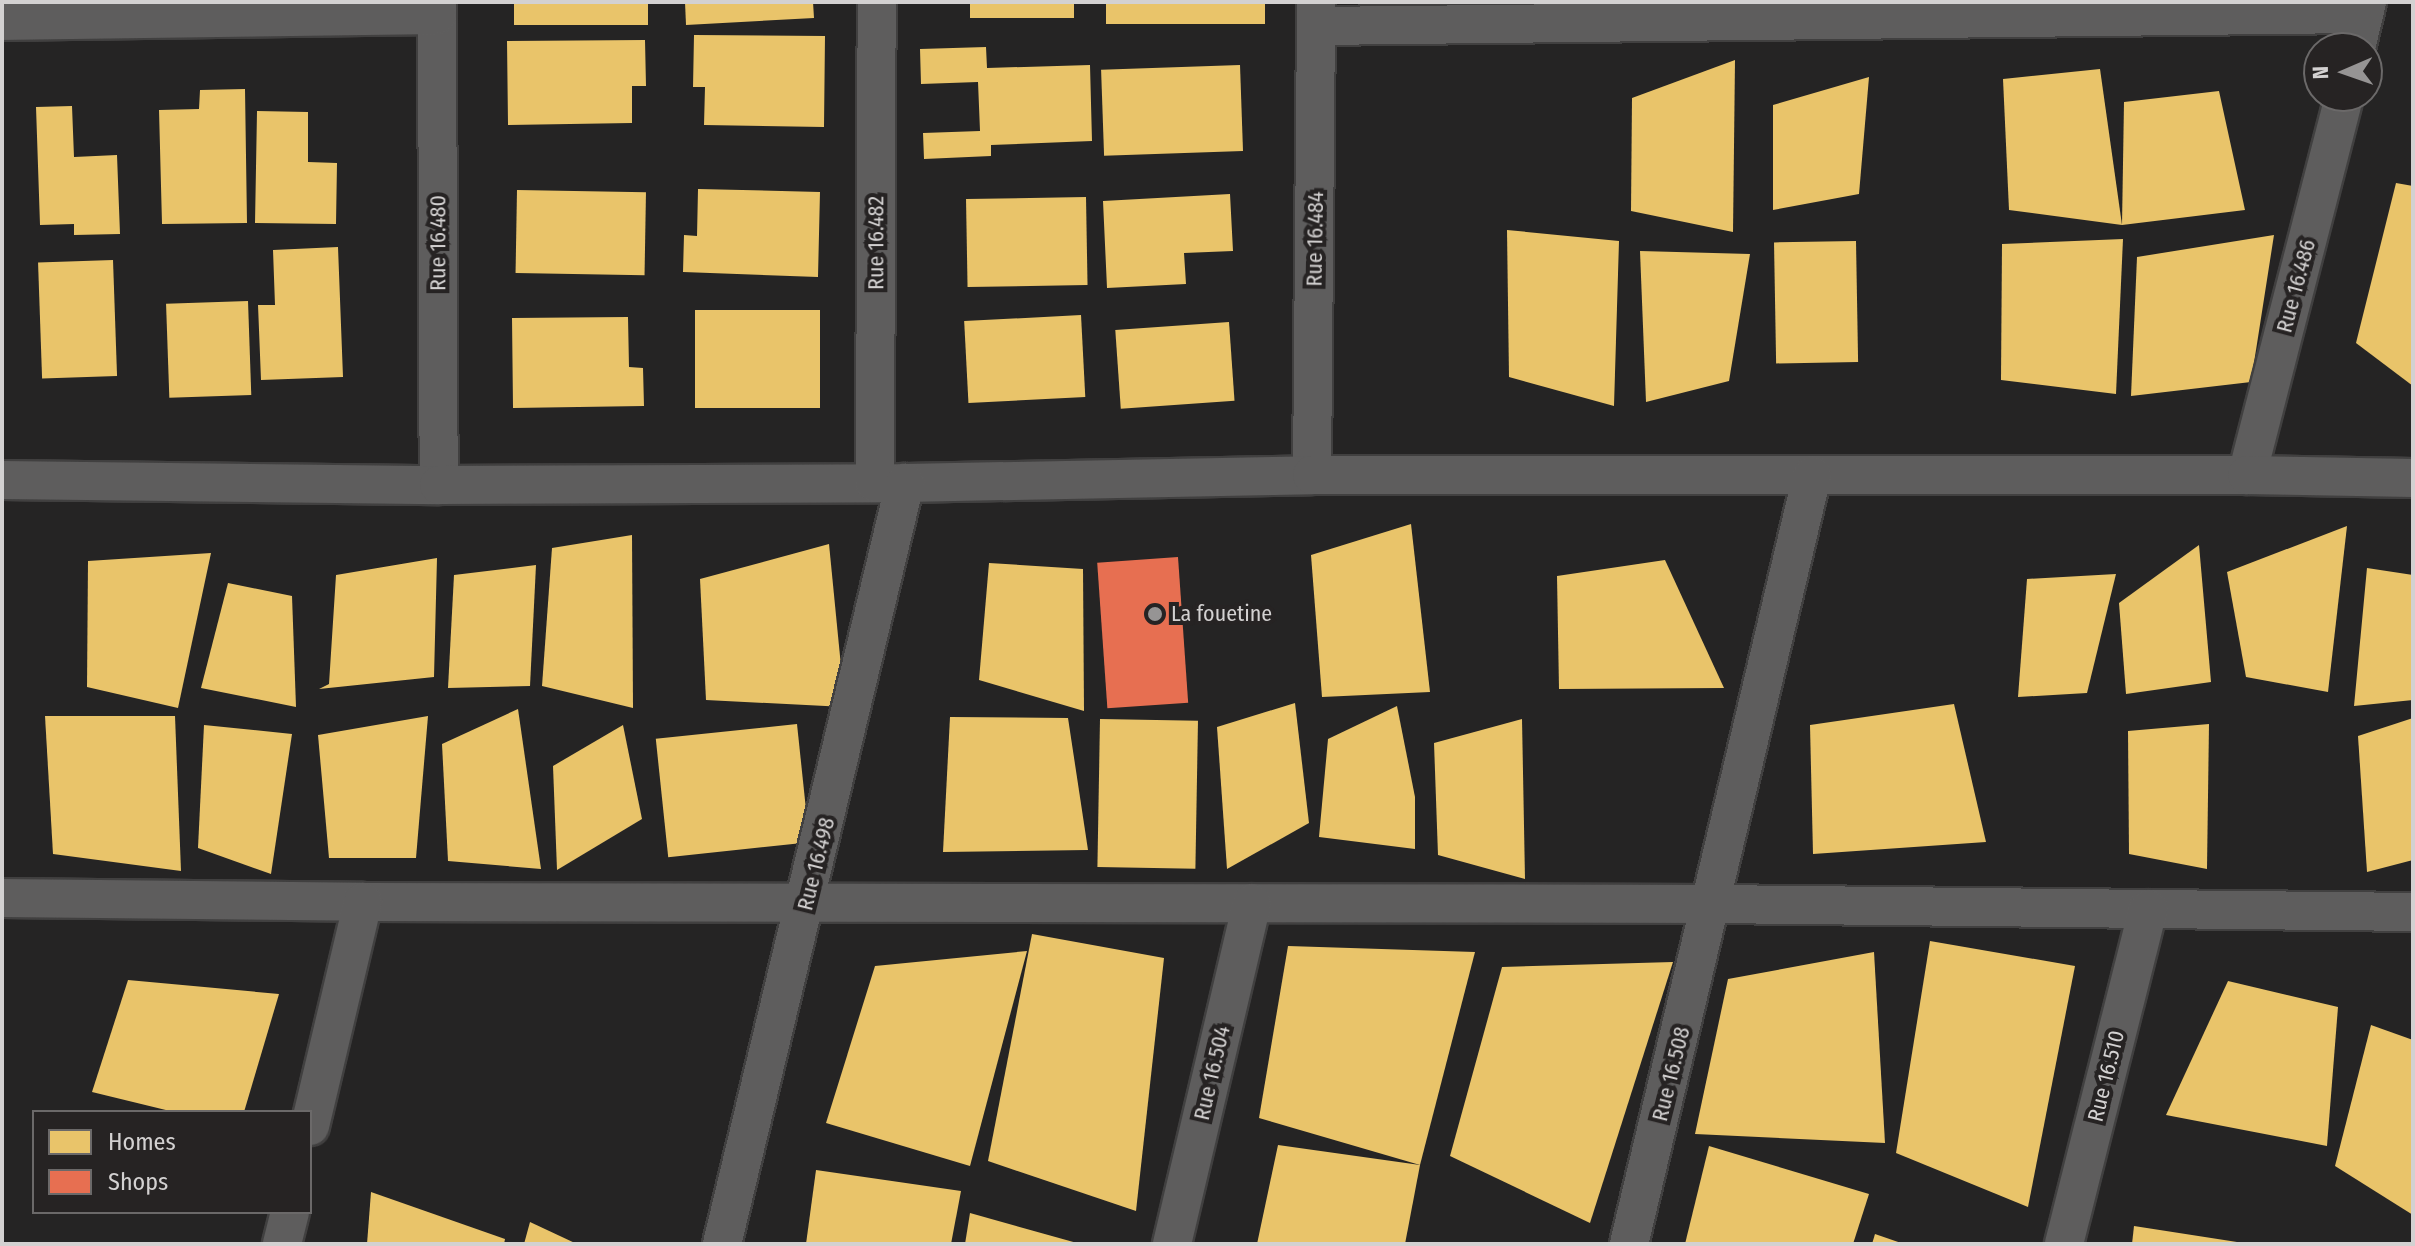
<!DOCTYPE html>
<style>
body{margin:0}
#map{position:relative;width:2415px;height:1246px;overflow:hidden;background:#252424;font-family:"Fira Sans Condensed",sans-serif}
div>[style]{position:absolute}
.homes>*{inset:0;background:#e9c46a;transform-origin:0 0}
.shops>*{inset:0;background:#e76f51;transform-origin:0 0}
.roads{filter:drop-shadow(2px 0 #414040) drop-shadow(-2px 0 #414040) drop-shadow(0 2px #414040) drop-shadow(0 -2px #414040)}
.minor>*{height:38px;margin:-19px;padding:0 19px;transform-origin:19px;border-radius:19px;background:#5e5d5d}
.dots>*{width:22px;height:22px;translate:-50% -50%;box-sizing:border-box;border:4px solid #262323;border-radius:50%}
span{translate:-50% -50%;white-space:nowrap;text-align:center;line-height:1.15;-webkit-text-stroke:8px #262323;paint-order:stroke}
.street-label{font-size:22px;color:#d3d1d1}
.poi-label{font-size:22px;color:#d3d1d1}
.left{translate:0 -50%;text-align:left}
.frame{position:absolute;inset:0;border:4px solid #d3d1d1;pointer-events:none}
.legend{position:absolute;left:32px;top:1110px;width:280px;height:104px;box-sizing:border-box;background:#262323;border:2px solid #6b6969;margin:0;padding:10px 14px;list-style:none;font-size:24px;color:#d3d1d1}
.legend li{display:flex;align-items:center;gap:16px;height:40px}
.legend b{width:40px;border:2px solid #6b6969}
.north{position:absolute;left:2303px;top:32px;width:80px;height:80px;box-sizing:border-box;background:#262323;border:2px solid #6b6969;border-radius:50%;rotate:268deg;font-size:22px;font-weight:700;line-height:32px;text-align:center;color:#d3d1d1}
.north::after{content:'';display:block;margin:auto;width:28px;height:36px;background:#969494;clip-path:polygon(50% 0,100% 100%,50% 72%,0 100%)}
</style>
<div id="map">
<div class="homes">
<div style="left:514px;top:2px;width:134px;height:23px"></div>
<div style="clip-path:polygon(685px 2px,813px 2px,814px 18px,686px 25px)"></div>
<div style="left:970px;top:2px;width:104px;height:16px"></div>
<div style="left:1106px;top:2px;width:159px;height:22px"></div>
<div style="clip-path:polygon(694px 35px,825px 36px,824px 127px,704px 125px,705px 87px,693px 87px)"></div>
<div style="clip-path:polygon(645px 40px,646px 86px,632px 86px,632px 123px,508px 125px,507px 41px)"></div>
<div style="clip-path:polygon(986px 47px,987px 68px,1090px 65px,1092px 141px,991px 145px,991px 156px,924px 159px,923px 133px,980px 131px,978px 82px,921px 84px,920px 49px)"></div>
<div style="clip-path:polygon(1735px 60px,1733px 232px,1631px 211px,1632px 98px)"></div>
<div style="left:1240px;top:65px;width:86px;height:139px;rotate:88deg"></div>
<div style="clip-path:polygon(2100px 69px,2122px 225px,2009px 210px,2003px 79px)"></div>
<div style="clip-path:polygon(1869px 77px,1859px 194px,1773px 210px,1773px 105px)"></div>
<div style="clip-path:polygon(245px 89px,247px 223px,162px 224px,159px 110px,199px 109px,200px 90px)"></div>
<div style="clip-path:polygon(2219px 91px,2245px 210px,2122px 225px,2124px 102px)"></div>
<div style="clip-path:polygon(72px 106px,74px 157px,117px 155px,120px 234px,74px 235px,74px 224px,40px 225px,36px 107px)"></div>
<div style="clip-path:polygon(257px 111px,308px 112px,308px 162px,337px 163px,336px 224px,255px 223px)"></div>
<div style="clip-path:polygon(2396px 183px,2413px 186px,2413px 386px,2356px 343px)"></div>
<div style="clip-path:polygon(698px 189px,820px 192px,818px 277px,683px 272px,684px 235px,697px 236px)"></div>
<div style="left:517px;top:190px;width:129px;height:83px;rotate:1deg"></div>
<div style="clip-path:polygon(1230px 194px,1233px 251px,1184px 253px,1186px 284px,1107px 288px,1103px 201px)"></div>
<div style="left:1086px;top:197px;width:88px;height:120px;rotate:89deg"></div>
<div style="clip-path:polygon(1507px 230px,1619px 241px,1614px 406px,1509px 377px)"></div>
<div style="clip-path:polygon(2274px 235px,2251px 382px,2131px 396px,2137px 257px)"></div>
<div style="clip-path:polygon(2123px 239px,2116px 394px,2001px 380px,2002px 244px)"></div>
<div style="left:1856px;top:241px;width:121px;height:82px;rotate:89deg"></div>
<div style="clip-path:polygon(338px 247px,343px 377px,261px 380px,258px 305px,275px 305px,273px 250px)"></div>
<div style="clip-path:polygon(1640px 251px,1750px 254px,1729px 381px,1646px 402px)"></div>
<div style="left:113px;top:260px;width:116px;height:75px;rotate:88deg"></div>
<div style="left:248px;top:301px;width:94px;height:82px;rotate:88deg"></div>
<div style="left:695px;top:310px;width:125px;height:98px"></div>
<div style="left:1081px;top:315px;width:82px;height:117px;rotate:87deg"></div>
<div style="clip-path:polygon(628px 317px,629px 367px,643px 368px,644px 406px,513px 408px,512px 318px)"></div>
<div style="left:1229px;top:322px;width:79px;height:114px;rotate:86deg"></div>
<div style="clip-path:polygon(1411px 524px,1430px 692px,1322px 697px,1311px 555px)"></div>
<div style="clip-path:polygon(2347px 526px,2328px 692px,2246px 677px,2227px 572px)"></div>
<div style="clip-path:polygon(632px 535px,633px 708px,542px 686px,552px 548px)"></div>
<div style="clip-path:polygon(829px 544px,845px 707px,706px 700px,700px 579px)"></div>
<div style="clip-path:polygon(2199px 545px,2211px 682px,2126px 694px,2119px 603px)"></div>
<div style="clip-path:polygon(211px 553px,178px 708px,87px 687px,88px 561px)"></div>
<div style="clip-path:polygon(437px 558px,434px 677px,319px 689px,329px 684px,336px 575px)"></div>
<div style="clip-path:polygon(1665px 560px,1724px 688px,1559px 689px,1557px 576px)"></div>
<div style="clip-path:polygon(989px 563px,1083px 569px,1084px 711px,979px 680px)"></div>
<div style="clip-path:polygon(536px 565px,530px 686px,448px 688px,454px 575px)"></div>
<div style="clip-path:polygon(2367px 568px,2413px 575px,2413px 700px,2354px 706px)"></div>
<div style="clip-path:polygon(2116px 574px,2087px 693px,2018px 697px,2027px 579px)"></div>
<div style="clip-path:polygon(228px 583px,292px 596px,296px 707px,201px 688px)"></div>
<div style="clip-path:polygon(1295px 703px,1309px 823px,1227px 869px,1217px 727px)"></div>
<div style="clip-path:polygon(1954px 704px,1986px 842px,1813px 854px,1810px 725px)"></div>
<div style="clip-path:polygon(1397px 706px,1415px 797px,1415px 849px,1319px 837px,1328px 739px)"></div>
<div style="clip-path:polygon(518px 709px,541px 869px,448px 861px,442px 744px)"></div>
<div style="clip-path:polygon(45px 716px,175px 716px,181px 871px,53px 854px)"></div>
<div style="clip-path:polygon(428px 716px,416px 858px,329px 858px,318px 735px)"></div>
<div style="clip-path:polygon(950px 717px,1068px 718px,1088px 850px,943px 852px)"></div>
<div style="clip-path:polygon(2413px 718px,2413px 860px,2367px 872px,2358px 736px)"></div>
<div style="left:1100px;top:719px;width:98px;height:148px;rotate:1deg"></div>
<div style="clip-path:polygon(1522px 719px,1525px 879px,1438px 855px,1434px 743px)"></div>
<div style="left:797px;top:724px;width:119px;height:142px;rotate:84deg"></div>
<div style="clip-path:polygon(2209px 724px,2207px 869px,2129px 854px,2128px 731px)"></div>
<div style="clip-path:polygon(204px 725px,292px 734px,271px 874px,198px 848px)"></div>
<div style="clip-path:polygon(623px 725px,642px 819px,557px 870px,553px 766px)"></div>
<div style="clip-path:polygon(1032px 934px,1164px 958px,1136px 1211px,988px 1161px)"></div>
<div style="clip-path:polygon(1930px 941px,2075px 966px,2028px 1207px,1896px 1153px)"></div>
<div style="clip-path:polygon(1288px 946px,1475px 952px,1420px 1165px,1259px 1118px)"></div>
<div style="clip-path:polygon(1027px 951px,970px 1166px,826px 1123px,875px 966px)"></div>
<div style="clip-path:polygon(1874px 952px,1885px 1143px,1695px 1134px,1728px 979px)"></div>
<div style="clip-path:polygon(1673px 962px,1590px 1223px,1450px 1156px,1502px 967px)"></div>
<div style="clip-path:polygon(128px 980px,279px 994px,244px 1112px,174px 1112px,92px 1092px)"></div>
<div style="clip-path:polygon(2228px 981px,2338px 1007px,2327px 1146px,2166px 1115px)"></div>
<div style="clip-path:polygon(2371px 1025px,2413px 1040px,2413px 1215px,2335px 1166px)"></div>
<div style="clip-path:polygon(1278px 1145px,1420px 1165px,1405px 1244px,1257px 1244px)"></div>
<div style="clip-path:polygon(1709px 1146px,1869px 1194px,1853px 1244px,1685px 1244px)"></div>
<div style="clip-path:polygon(816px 1170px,961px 1191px,951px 1244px,806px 1244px)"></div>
<div style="clip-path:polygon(371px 1192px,505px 1239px,504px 1244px,367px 1244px)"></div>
<div style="clip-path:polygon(970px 1213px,1077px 1243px,1077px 1244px,965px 1244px)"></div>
<div style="clip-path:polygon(530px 1222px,577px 1244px,524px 1244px)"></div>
<div style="clip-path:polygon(2134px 1226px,2237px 1242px,2237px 1244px,2132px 1244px)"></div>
<div style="clip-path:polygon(1875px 1234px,1904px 1244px,1872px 1244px)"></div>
</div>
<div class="shops">
<div style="left:1178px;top:557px;width:146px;height:81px;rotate:86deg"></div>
</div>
<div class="roads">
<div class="minor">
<div style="left:437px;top:2px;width:483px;rotate:89.8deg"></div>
<div style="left:2px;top:21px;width:435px;rotate:-0.8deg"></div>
<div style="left:1317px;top:26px;width:1047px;rotate:-0.66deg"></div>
<div style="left:2356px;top:48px;width:47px;rotate:-76.6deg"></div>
<div style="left:1312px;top:475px;width:473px;rotate:-89.5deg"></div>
<div style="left:2247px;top:475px;width:391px;rotate:-75.6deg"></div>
<div style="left:2px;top:480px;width:437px;rotate:0.7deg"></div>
<div style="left:439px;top:485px;width:466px;rotate:-0.2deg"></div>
<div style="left:905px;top:483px;width:407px;rotate:-1.1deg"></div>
<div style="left:1312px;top:475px;width:935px"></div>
<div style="left:2247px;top:475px;width:166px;rotate:1deg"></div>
<div style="left:875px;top:483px;width:481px;rotate:-89.8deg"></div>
<div style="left:2px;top:898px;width:361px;rotate:0.6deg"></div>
<div style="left:363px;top:902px;width:1349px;rotate:0.08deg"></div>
<div style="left:1712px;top:904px;width:701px;rotate:0.65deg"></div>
<div style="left:310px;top:1126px;width:230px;rotate:-76.7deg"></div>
<div style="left:282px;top:1244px;width:33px;rotate:-76deg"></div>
<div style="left:722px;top:1244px;width:783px;rotate:-76.48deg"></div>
<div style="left:1172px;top:1244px;width:350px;rotate:-76.8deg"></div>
<div style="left:1629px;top:1244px;width:790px;rotate:-76.6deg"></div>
<div style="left:2064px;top:1244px;width:345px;rotate:-75.9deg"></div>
</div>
</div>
<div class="dots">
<div style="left:1155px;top:614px;background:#969494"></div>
</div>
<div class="street-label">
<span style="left:1315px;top:239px;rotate:-89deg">Rue 16.484</span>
<span style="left:438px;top:243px;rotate:-90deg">Rue 16.480</span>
<span style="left:876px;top:243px;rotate:-90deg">Rue 16.482</span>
<span style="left:2296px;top:286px;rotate:-75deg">Rue 16.486</span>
<span style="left:816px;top:864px;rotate:-76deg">Rue 16.498</span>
<span style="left:1212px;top:1073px;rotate:-77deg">Rue 16.504</span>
<span style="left:1671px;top:1074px;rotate:-76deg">Rue 16.508</span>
<span style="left:2106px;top:1076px;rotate:-76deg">Rue 16.510</span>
</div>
<div class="poi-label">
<span class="left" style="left:1171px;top:614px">La fouetine</span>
</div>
<div class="frame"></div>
<ul class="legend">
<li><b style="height:22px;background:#e9c46a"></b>Homes</li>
<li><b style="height:22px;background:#e76f51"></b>Shops</li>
</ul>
<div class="north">N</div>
</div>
